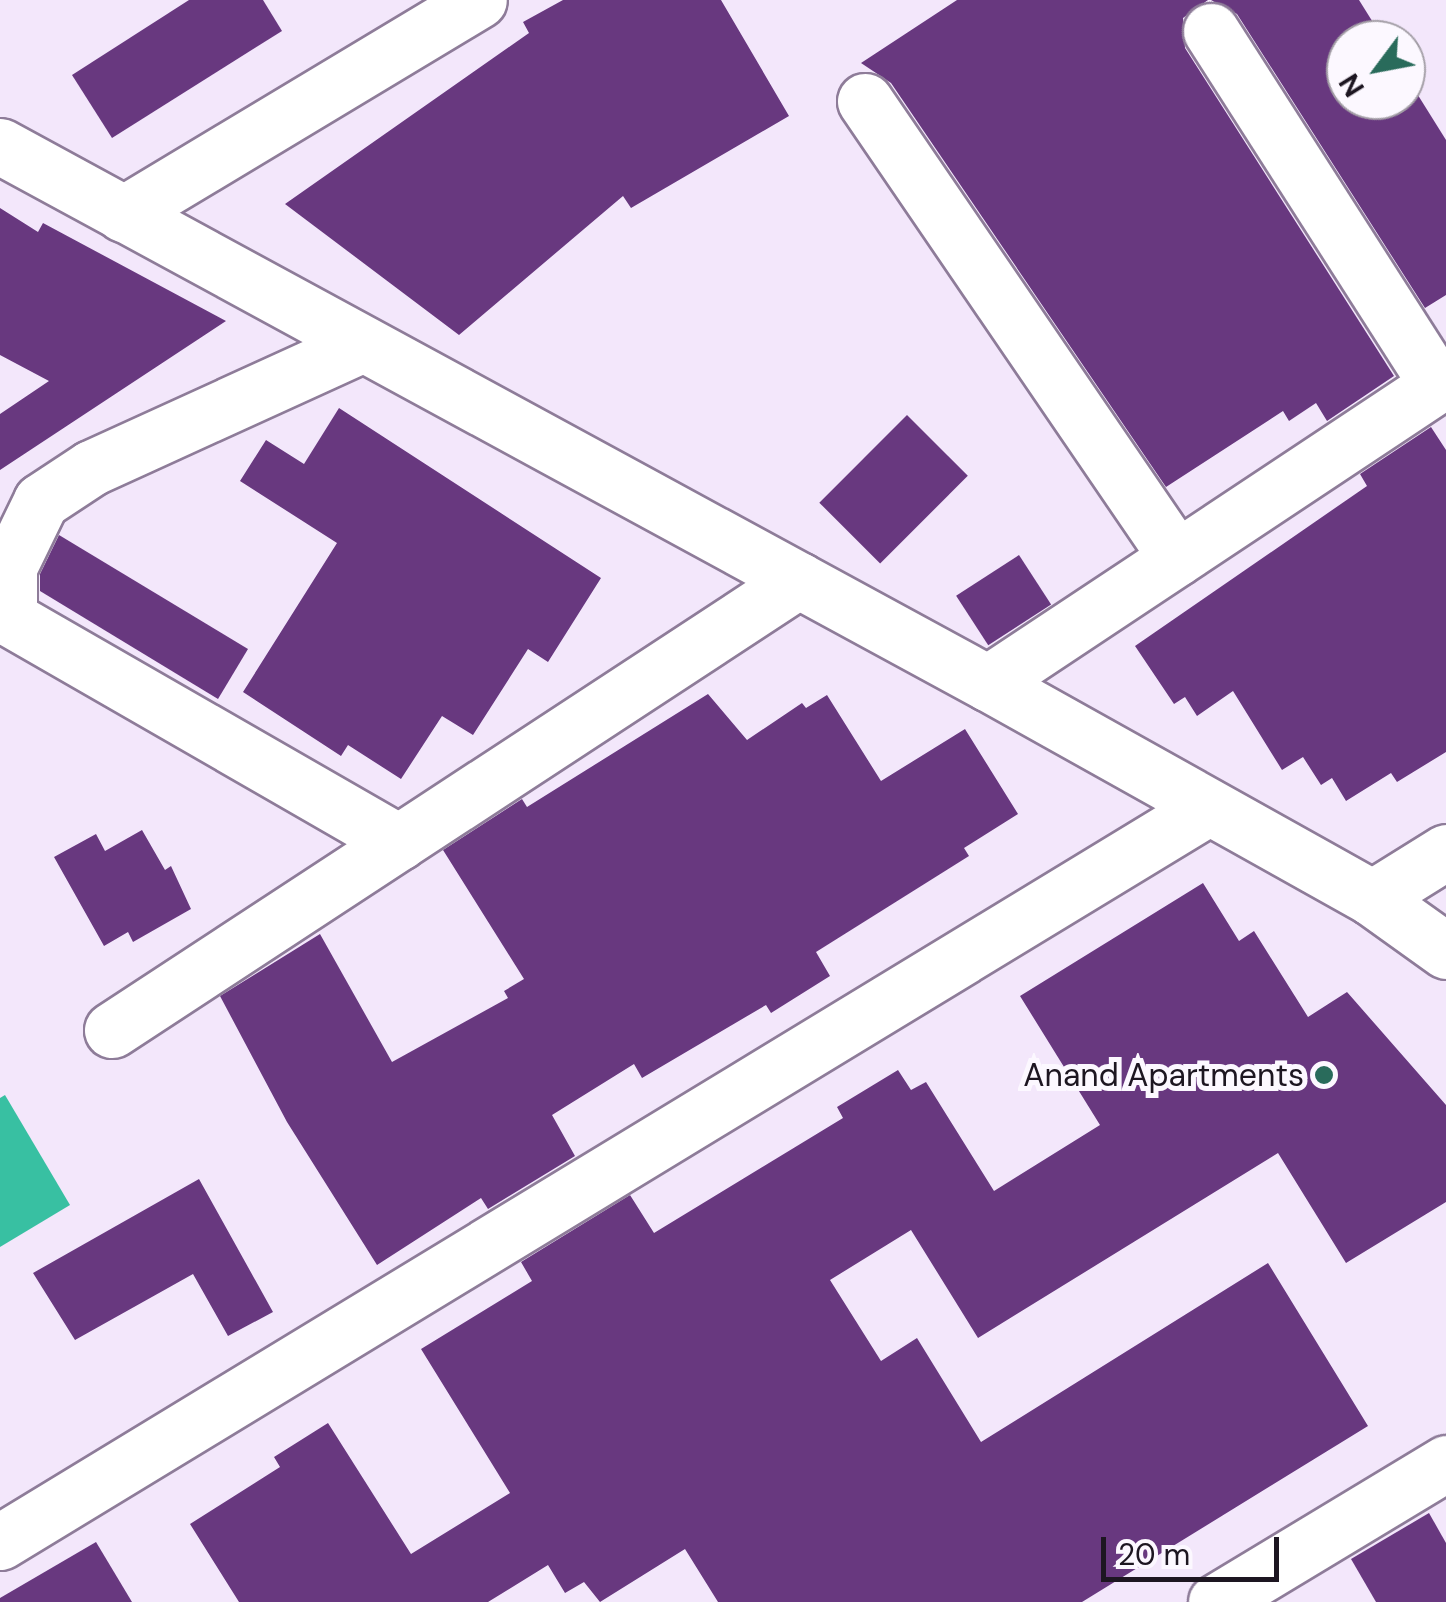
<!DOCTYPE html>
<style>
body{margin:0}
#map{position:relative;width:1446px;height:1602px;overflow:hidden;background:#f3e7fb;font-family:"DM Sans",sans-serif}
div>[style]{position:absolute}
.water>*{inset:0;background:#38c0a2}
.building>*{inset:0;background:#68387f;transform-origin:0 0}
.roads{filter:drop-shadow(2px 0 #8e7c99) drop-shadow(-2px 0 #8e7c99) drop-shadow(0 2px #8e7c99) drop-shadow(0 -2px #8e7c99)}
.minor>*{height:55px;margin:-27.5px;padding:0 27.5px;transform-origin:27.5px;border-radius:27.5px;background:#fff}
.dots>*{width:28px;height:28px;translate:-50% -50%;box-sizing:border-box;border:5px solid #fcf8ff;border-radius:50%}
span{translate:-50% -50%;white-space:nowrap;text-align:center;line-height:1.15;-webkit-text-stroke:10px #fcf8ff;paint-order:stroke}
.poi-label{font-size:32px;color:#1d1621}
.right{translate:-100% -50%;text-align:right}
.north{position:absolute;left:1326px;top:20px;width:100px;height:100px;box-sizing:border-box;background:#fcf8ff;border:2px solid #a39ea6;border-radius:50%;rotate:238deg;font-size:28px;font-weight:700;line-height:40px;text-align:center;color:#1d1621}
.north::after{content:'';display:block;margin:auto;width:35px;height:45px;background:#296b5b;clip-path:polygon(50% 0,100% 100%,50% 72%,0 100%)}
.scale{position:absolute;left:1101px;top:1537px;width:178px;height:45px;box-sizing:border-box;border:5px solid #1d1621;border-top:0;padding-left:12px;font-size:30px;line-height:35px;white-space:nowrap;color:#1d1621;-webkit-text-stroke:8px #fcf8ff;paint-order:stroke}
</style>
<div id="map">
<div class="water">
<div style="clip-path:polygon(5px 1095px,70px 1205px,0 1247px,0 1098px)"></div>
</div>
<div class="building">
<div style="clip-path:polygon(189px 0,263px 0,282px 31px,112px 138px,72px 75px)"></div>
<div style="clip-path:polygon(563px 0,721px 0,789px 116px,631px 208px,623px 196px,459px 335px,285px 204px,529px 33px,523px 22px)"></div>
<div style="clip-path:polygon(957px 0,1208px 0,1183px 18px,1185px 48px,1394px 376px,1327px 421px,1316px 403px,1289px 421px,1283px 411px,1166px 487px,891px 83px,861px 63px)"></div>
<div style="clip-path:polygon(1211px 0,1359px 0,1384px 40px,1346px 40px,1346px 100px,1406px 100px,1406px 76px,1446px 140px,1446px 295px,1425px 308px,1237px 14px)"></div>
<div style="clip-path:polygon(0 208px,38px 232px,43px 223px,226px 321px,0 470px,0 414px,49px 381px,0 355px)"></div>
<div style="clip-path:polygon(339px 408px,601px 578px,548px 662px,528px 649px,473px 735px,442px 716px,401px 779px,348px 745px,341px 756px,243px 692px,337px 543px,240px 481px,266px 440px,304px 464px)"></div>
<div style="left:907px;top:415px;width:86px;height:124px;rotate:45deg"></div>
<div style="clip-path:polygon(1431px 427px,1446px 450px,1446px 752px,1397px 782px,1391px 773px,1346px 801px,1332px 778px,1321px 785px,1303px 757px,1282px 770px,1233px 691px,1197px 716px,1185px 697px,1174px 704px,1135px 646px,1367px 486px,1360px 474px)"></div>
<div style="clip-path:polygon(59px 535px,248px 649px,218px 699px,40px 591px,40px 574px)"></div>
<div style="left:1019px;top:555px;width:59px;height:75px;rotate:57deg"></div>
<div style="clip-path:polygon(708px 694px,747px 740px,802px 703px,806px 708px,827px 695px,881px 781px,965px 729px,1018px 814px,964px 848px,969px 856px,816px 952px,830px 976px,771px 1013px,766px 1005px,642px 1078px,634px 1064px,552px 1115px,575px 1156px,488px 1209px,481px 1198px,377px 1265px,287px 1122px,220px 996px,320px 934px,392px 1062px,508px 998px,504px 991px,524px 979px,443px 850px,522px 799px,527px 807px)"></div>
<div style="clip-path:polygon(142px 830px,165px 870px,171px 866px,191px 909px,133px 942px,128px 932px,104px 946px,54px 857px,96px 834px,105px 851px)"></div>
<div style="clip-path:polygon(1203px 883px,1239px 941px,1254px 931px,1308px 1017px,1347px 992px,1446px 1105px,1446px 1202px,1346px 1263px,1278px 1153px,978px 1338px,911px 1230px,830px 1280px,881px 1361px,917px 1338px,981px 1442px,1268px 1263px,1368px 1426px,1082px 1602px,718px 1602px,685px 1549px,600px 1602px,584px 1582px,565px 1593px,548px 1565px,488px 1602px,239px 1602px,190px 1524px,280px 1467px,274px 1457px,328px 1423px,411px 1554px,510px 1493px,421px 1349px,532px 1281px,521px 1262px,630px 1195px,654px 1233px,843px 1118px,837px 1107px,898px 1070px,911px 1090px,926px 1082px,994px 1191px,1100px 1125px,1020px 996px)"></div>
<div style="clip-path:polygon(199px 1179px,273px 1312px,228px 1336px,193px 1274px,75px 1340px,33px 1273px)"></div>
<div style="clip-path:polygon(1429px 1513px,1446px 1543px,1446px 1602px,1376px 1602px,1351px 1559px)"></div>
<div style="clip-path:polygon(96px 1542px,132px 1602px,0 1602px,0 1598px)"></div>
</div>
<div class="roads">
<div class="minor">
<div style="left:1211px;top:31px;width:420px;rotate:57.4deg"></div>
<div style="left:865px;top:101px;width:553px;rotate:55.68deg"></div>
<div style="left:0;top:146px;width:1125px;rotate:28.53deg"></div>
<div style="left:988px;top:683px;width:440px;rotate:29.2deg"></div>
<div style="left:1372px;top:898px;width:91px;rotate:35.6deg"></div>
<div style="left:123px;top:214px;width:415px;rotate:-31deg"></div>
<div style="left:9px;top:618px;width:51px;rotate:-90deg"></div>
<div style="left:9px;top:567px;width:73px;rotate:-64.1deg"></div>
<div style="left:41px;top:501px;width:60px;rotate:-33.4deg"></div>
<div style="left:91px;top:468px;width:299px;rotate:-24.5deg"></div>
<div style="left:9px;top:618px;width:450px;rotate:29.9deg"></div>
<div style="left:988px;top:683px;width:550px;rotate:-33.57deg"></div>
<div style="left:1372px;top:898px;width:87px;rotate:-31.9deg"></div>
<div style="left:112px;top:1030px;width:821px;rotate:-33.23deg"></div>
<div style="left:0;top:1542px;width:1413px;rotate:-31.3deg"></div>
<div style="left:1216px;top:1602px;width:269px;rotate:-31.1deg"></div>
</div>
</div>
<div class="dots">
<div style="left:1324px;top:1075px;background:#296b5b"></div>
</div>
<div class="poi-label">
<span class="right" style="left:1304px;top:1075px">Anand Apartments</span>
</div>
<div class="north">N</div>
<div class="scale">20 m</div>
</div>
